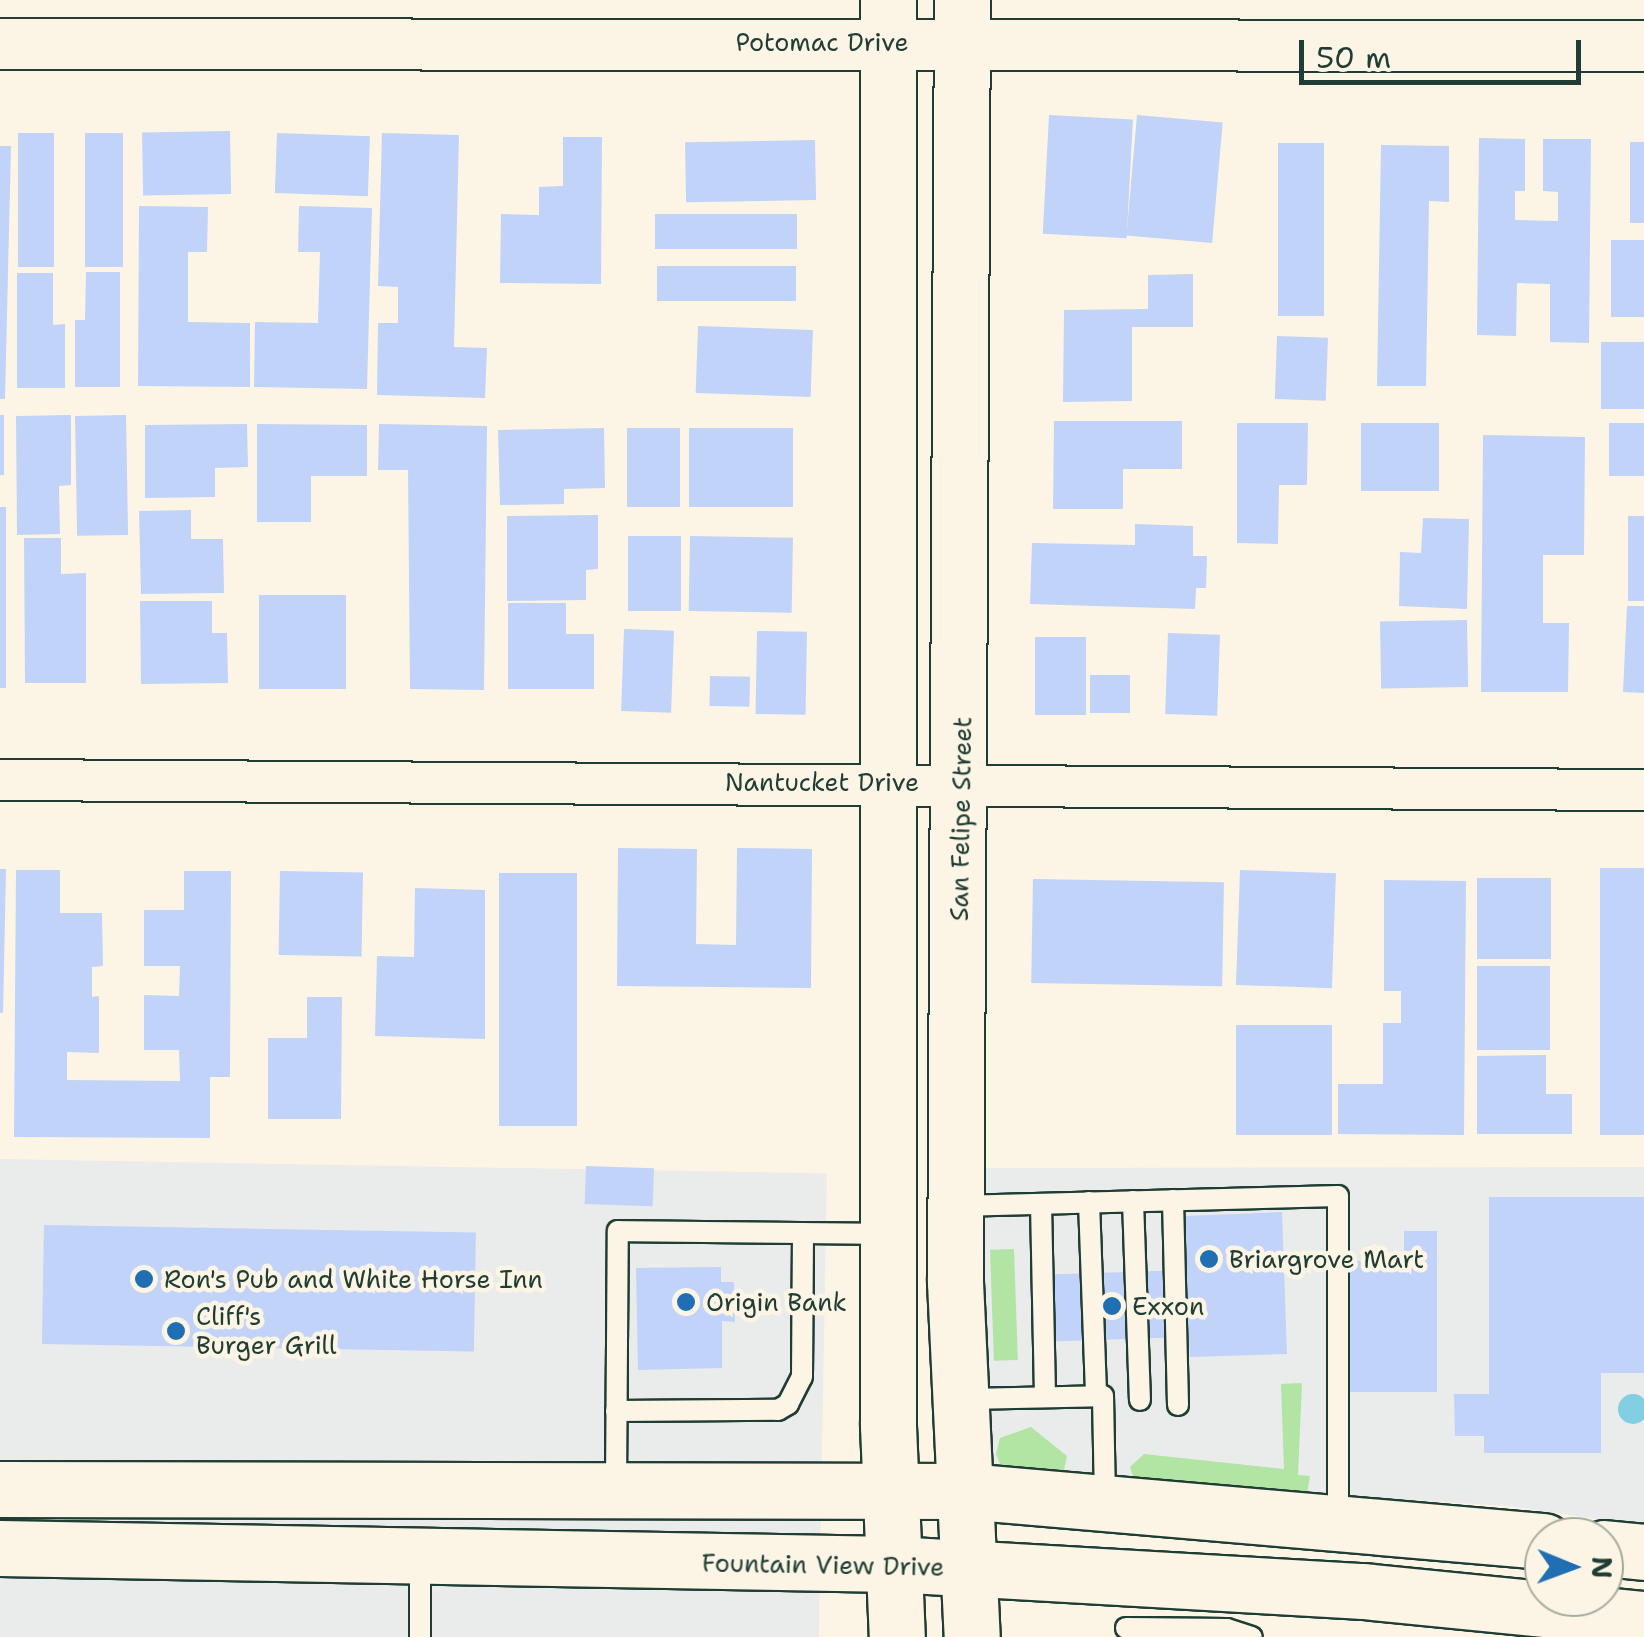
<!DOCTYPE html>
<style>
body{margin:0}
#map{position:relative;width:1644px;height:1637px;overflow:hidden;background:#fcf5e5;font-family:"Shantell Sans",sans-serif}
div>[style]{position:absolute}
.built>*{inset:0;background:#eaebeb;transform-origin:0 0}
.green>*{inset:0;background:#b2e4a4;transform-origin:0 0}
.water>*{inset:0;background:#82cee2}
.round{border-radius:50%}
.building>*{inset:0;background:#c1d3f8;transform-origin:0 0}
.roads{filter:drop-shadow(2px 0 #1f3d34) drop-shadow(-2px 0 #1f3d34) drop-shadow(0 2px #1f3d34) drop-shadow(0 -2px #1f3d34)}
.service>*{height:20px;margin:-10px;padding:0 10px;transform-origin:10px;border-radius:10px;background:#fcf5e5}
.minor>*{height:40px;margin:-20px;padding:0 20px;transform-origin:20px;border-radius:20px;background:#fcf5e5}
.tertiary>*{height:50px;margin:-25px;padding:0 25px;transform-origin:25px;border-radius:25px;background:#fcf5e5}
.secondary>*{height:55px;margin:-27.5px;padding:0 27.5px;transform-origin:27.5px;border-radius:27.5px;background:#fcf5e5}
.dots>*{width:28px;height:28px;translate:-50% -50%;box-sizing:border-box;border:5px solid #fcf5e5;border-radius:50%}
span{translate:-50% -50%;white-space:nowrap;text-align:center;line-height:1.15;-webkit-text-stroke:9px #fcf5e5;paint-order:stroke}
.street-label{font-size:25px;color:#1f3d34}
.poi-label{font-size:25px;color:#1f3d34}
.left{translate:0 -50%;text-align:left}
.north{position:absolute;left:1524px;top:1517px;width:100px;height:100px;box-sizing:border-box;background:#fcf5e5;border:2px solid #a4ab9e;border-radius:50%;rotate:91deg;font-size:28px;font-weight:700;line-height:40px;text-align:center;color:#1f3d34}
.north::after{content:'';display:block;margin:auto;width:35px;height:45px;background:#1f6fb2;clip-path:polygon(50% 0,100% 100%,50% 72%,0 100%)}
.scale{position:absolute;left:1299px;top:40px;width:282px;height:45px;box-sizing:border-box;border:5px solid #1f3d34;border-top:0;padding-left:12px;font-size:30px;line-height:35px;white-space:nowrap;color:#1f3d34;-webkit-text-stroke:8px #fcf5e5;paint-order:stroke}
</style>
<div id="map">
<div class="built">
<div style="left:0;top:1159px;width:827px;height:478px;rotate:1deg"></div>
<div style="clip-path:polygon(1644px 1167px,1644px 1526px,1508px 1506px,990px 1475px,974px 1168px)"></div>
</div>
<div class="green">
<div style="left:1014px;top:1249px;width:111px;height:24px;rotate:88deg"></div>
<div style="clip-path:polygon(1302px 1383px,1298px 1475px,1310px 1476px,1307px 1494px,1141px 1482px,1133px 1476px,1130px 1467px,1144px 1454px,1284px 1469px,1281px 1384px)"></div>
<div style="clip-path:polygon(1031px 1427px,1067px 1456px,1062px 1479px,1002px 1469px,996px 1454px,1000px 1438px)"></div>
</div>
<div class="water">
<div class="round" style="left:1618px;top:1394px;width:30px;height:30px"></div>
</div>
<div class="building">
<div style="left:1049px;top:115px;width:84px;height:119px;rotate:3deg"></div>
<div style="left:1137px;top:115px;width:86px;height:121px;rotate:5deg"></div>
<div style="left:230px;top:131px;width:63px;height:88px;rotate:89deg"></div>
<div style="left:18px;top:133px;width:36px;height:134px"></div>
<div style="left:85px;top:133px;width:38px;height:134px"></div>
<div style="left:277px;top:133px;width:93px;height:60px;rotate:2deg"></div>
<div style="clip-path:polygon(382px 133px,459px 135px,454px 347px,487px 348px,485px 398px,377px 395px,378px 323px,398px 323px,398px 287px,378px 286px)"></div>
<div style="clip-path:polygon(563px 137px,602px 137px,601px 284px,500px 283px,501px 214px,539px 215px,539px 187px,563px 186px)"></div>
<div style="clip-path:polygon(1479px 138px,1525px 139px,1525px 191px,1515px 191px,1515px 220px,1558px 221px,1558px 192px,1543px 191px,1543px 139px,1591px 139px,1589px 343px,1550px 342px,1550px 284px,1517px 283px,1516px 336px,1477px 335px)"></div>
<div style="left:815px;top:140px;width:60px;height:130px;rotate:89deg"></div>
<div style="left:1630px;top:142px;width:14px;height:81px"></div>
<div style="left:1278px;top:143px;width:46px;height:173px"></div>
<div style="clip-path:polygon(1381px 145px,1449px 146px,1449px 202px,1429px 201px,1426px 386px,1377px 386px)"></div>
<div style="clip-path:polygon(0 146px,11px 146px,5px 399px,0 399px)"></div>
<div style="clip-path:polygon(139px 206px,208px 207px,207px 252px,188px 252px,188px 322px,250px 323px,250px 387px,138px 386px)"></div>
<div style="clip-path:polygon(299px 206px,372px 208px,367px 389px,254px 387px,255px 322px,318px 323px,320px 252px,298px 252px)"></div>
<div style="left:797px;top:214px;width:35px;height:142px;rotate:90deg"></div>
<div style="left:1644px;top:240px;width:77px;height:33px;rotate:90deg"></div>
<div style="left:796px;top:266px;width:35px;height:139px;rotate:90deg"></div>
<div style="clip-path:polygon(86px 272px,120px 272px,120px 387px,75px 387px,75px 320px,85px 320px)"></div>
<div style="clip-path:polygon(17px 273px,53px 273px,53px 325px,65px 324px,65px 388px,17px 388px)"></div>
<div style="clip-path:polygon(1193px 274px,1193px 327px,1132px 327px,1132px 401px,1063px 402px,1064px 310px,1148px 309px,1148px 275px)"></div>
<div style="left:698px;top:326px;width:115px;height:67px;rotate:2deg"></div>
<div style="left:1277px;top:336px;width:51px;height:63px;rotate:2deg"></div>
<div style="left:1601px;top:342px;width:43px;height:67px"></div>
<div style="left:0;top:415px;width:4px;height:60px"></div>
<div style="clip-path:polygon(71px 415px,71px 485px,59px 486px,60px 534px,17px 535px,16px 416px)"></div>
<div style="left:126px;top:415px;width:120px;height:51px;rotate:89deg"></div>
<div style="clip-path:polygon(1054px 421px,1182px 421px,1182px 469px,1123px 469px,1123px 509px,1053px 509px)"></div>
<div style="clip-path:polygon(1237px 423px,1308px 423px,1307px 485px,1279px 485px,1278px 544px,1237px 543px)"></div>
<div style="left:1361px;top:423px;width:78px;height:68px"></div>
<div style="left:1609px;top:423px;width:35px;height:53px"></div>
<div style="clip-path:polygon(247px 424px,248px 467px,215px 468px,215px 497px,145px 498px,145px 425px)"></div>
<div style="clip-path:polygon(257px 424px,367px 425px,367px 476px,311px 476px,311px 522px,257px 522px)"></div>
<div style="clip-path:polygon(379px 424px,487px 426px,484px 690px,410px 689px,408px 470px,378px 470px)"></div>
<div style="clip-path:polygon(604px 428px,605px 488px,564px 489px,564px 504px,500px 505px,498px 430px)"></div>
<div style="left:627px;top:428px;width:53px;height:79px"></div>
<div style="left:689px;top:428px;width:104px;height:79px"></div>
<div style="clip-path:polygon(1483px 435px,1585px 437px,1584px 555px,1543px 555px,1543px 623px,1569px 623px,1568px 692px,1481px 692px)"></div>
<div style="left:0;top:507px;width:6px;height:181px"></div>
<div style="clip-path:polygon(191px 510px,191px 539px,223px 539px,224px 593px,141px 594px,139px 511px)"></div>
<div style="clip-path:polygon(598px 515px,598px 569px,586px 570px,586px 600px,507px 601px,507px 516px)"></div>
<div style="left:1628px;top:516px;width:16px;height:85px"></div>
<div style="clip-path:polygon(1423px 518px,1469px 519px,1467px 609px,1399px 606px,1400px 552px,1421px 553px)"></div>
<div style="clip-path:polygon(1135px 524px,1193px 526px,1193px 556px,1207px 556px,1206px 588px,1196px 588px,1195px 609px,1030px 604px,1032px 543px,1135px 545px)"></div>
<div style="left:628px;top:536px;width:53px;height:75px"></div>
<div style="left:690px;top:536px;width:103px;height:75px;rotate:1deg"></div>
<div style="clip-path:polygon(24px 538px,61px 538px,61px 574px,86px 573px,86px 683px,25px 683px)"></div>
<div style="left:259px;top:595px;width:87px;height:94px"></div>
<div style="clip-path:polygon(140px 601px,212px 601px,212px 633px,227px 633px,228px 683px,141px 684px)"></div>
<div style="clip-path:polygon(508px 603px,566px 603px,566px 634px,594px 634px,594px 689px,508px 689px)"></div>
<div style="clip-path:polygon(1627px 606px,1644px 606px,1644px 693px,1623px 692px)"></div>
<div style="left:1467px;top:620px;width:67px;height:87px;rotate:89deg"></div>
<div style="left:624px;top:629px;width:50px;height:82px;rotate:2deg"></div>
<div style="left:757px;top:631px;width:50px;height:83px;rotate:1deg"></div>
<div style="left:1168px;top:633px;width:52px;height:81px;rotate:2deg"></div>
<div style="left:1035px;top:637px;width:51px;height:78px"></div>
<div style="left:1090px;top:675px;width:40px;height:38px"></div>
<div style="left:710px;top:676px;width:40px;height:30px;rotate:1deg"></div>
<div style="clip-path:polygon(618px 848px,697px 849px,696px 944px,736px 945px,737px 848px,812px 849px,811px 988px,617px 986px)"></div>
<div style="left:1600px;top:868px;width:44px;height:267px"></div>
<div style="clip-path:polygon(0 869px,6px 869px,3px 1013px,0 1013px)"></div>
<div style="clip-path:polygon(16px 870px,60px 870px,60px 913px,102px 913px,103px 966px,92px 967px,92px 997px,99px 996px,99px 1053px,67px 1052px,67px 1080px,180px 1081px,179px 1050px,144px 1050px,144px 995px,179px 996px,180px 966px,144px 966px,144px 910px,184px 910px,184px 871px,231px 871px,230px 1077px,210px 1077px,210px 1138px,14px 1137px)"></div>
<div style="left:1240px;top:870px;width:96px;height:115px;rotate:2deg"></div>
<div style="left:280px;top:871px;width:83px;height:84px;rotate:1deg"></div>
<div style="left:499px;top:873px;width:78px;height:253px"></div>
<div style="left:1477px;top:878px;width:74px;height:81px"></div>
<div style="left:1033px;top:879px;width:191px;height:104px;rotate:1deg"></div>
<div style="clip-path:polygon(1384px 880px,1466px 881px,1464px 1135px,1338px 1134px,1338px 1084px,1383px 1084px,1383px 1023px,1401px 1023px,1401px 991px,1384px 991px)"></div>
<div style="clip-path:polygon(415px 888px,485px 890px,485px 1039px,375px 1036px,377px 956px,414px 957px)"></div>
<div style="left:1477px;top:966px;width:73px;height:84px"></div>
<div style="clip-path:polygon(307px 997px,342px 997px,341px 1119px,268px 1119px,268px 1038px,307px 1038px)"></div>
<div style="left:1332px;top:1025px;width:110px;height:96px;rotate:90deg"></div>
<div style="clip-path:polygon(1546px 1055px,1546px 1094px,1572px 1094px,1572px 1134px,1477px 1134px,1477px 1056px)"></div>
<div style="left:586px;top:1166px;width:68px;height:38px;rotate:2deg"></div>
<div style="clip-path:polygon(1489px 1197px,1644px 1197px,1644px 1373px,1601px 1373px,1601px 1453px,1484px 1453px,1484px 1436px,1455px 1436px,1454px 1394px,1489px 1394px)"></div>
<div style="clip-path:polygon(1282px 1212px,1287px 1354px,1190px 1357px,1189px 1337px,1036px 1342px,1034px 1275px,1187px 1270px,1185px 1216px)"></div>
<div style="left:44px;top:1225px;width:432px;height:119px;rotate:1deg"></div>
<div style="clip-path:polygon(1404px 1231px,1437px 1231px,1437px 1392px,1350px 1392px,1350px 1261px,1404px 1261px)"></div>
<div style="clip-path:polygon(721px 1267px,721px 1282px,734px 1282px,735px 1322px,722px 1321px,722px 1368px,638px 1370px,636px 1268px)"></div>
</div>
<div class="roads">
<div class="service">
<div style="left:1173px;top:1200px;width:205px;rotate:88.6deg"></div>
<div style="left:1133px;top:1201px;width:199px;rotate:88deg"></div>
<div style="left:1089px;top:1202px;width:194px;rotate:87.9deg"></div>
<div style="left:1041px;top:1204px;width:193px;rotate:88.8deg"></div>
<div style="left:958px;top:1206px;width:380px;rotate:-1.5deg"></div>
<div style="left:1338px;top:1196px;width:323px;rotate:90deg"></div>
<div style="left:964px;top:1399px;width:139px;rotate:-1.2deg"></div>
<div style="left:1103px;top:1396px;width:106px;rotate:88.9deg"></div>
<div style="left:616px;top:1411px;width:162px;rotate:-0.4deg"></div>
<div style="left:778px;top:1410px;width:12px;rotate:-31deg"></div>
<div style="left:788px;top:1404px;width:30px;rotate:-63deg"></div>
<div style="left:802px;top:1377px;width:144px;rotate:-89.6deg"></div>
<div style="left:616px;top:1487px;width:256px;rotate:-89.6deg"></div>
<div style="left:618px;top:1231px;width:268px;rotate:0.6deg"></div>
<div style="left:1126px;top:1628px;width:101px;rotate:0.6deg"></div>
<div style="left:1227px;top:1629px;width:26px;rotate:18deg"></div>
<div style="left:420px;top:1637px;width:77px;rotate:-90deg"></div>
</div>
<div class="minor">
<div style="left:0;top:780px;width:1644px;rotate:0.35deg"></div>
</div>
<div class="tertiary">
<div style="left:0;top:44px;width:1644px;rotate:0.07deg"></div>
</div>
<div class="secondary">
<div style="left:888px;top:0;width:1426px;rotate:90deg"></div>
<div style="left:888px;top:1426px;width:211px;rotate:87.6deg"></div>
<div style="left:962px;top:0;width:1282px;rotate:90.31deg"></div>
<div style="left:955px;top:1282px;width:355px;rotate:87.3deg"></div>
<div style="left:0;top:1489px;width:965px;rotate:0.12deg"></div>
<div style="left:965px;top:1491px;width:581px;rotate:4.94deg"></div>
<div style="left:0;top:1548px;width:893px;rotate:1.03deg"></div>
<div style="left:893px;top:1564px;width:471px;rotate:3.3deg"></div>
<div style="left:1363px;top:1591px;width:282px;rotate:5.7deg"></div>
<div style="left:1604px;top:1548px;width:40px;rotate:5.7deg"></div>
</div>
</div>
<div class="dots">
<div style="left:1209px;top:1259px;background:#1f6fb2"></div>
<div style="left:144px;top:1279px;background:#1f6fb2"></div>
<div style="left:686px;top:1302px;background:#1f6fb2"></div>
<div style="left:1112px;top:1306px;background:#1f6fb2"></div>
<div style="left:176px;top:1331px;background:#1f6fb2"></div>
</div>
<div class="street-label">
<span style="left:822px;top:42px">Potomac Drive</span>
<span style="left:822px;top:782px">Nantucket Drive</span>
<span style="left:961px;top:819px;rotate:-89deg">San Felipe Street</span>
<span style="left:823px;top:1565px;rotate:1deg">Fountain View Drive</span>
</div>
<div class="poi-label">
<span class="left" style="left:1229px;top:1259px">Briargrove Mart</span>
<span class="left" style="left:164px;top:1279px">Ron's Pub and White Horse Inn</span>
<span class="left" style="left:706px;top:1302px">Origin Bank</span>
<span class="left" style="left:1132px;top:1306px">Exxon</span>
<span class="left" style="left:196px;top:1331px">Cliff's<br>Burger Grill</span>
</div>
<div class="north">N</div>
<div class="scale">50 m</div>
</div>
